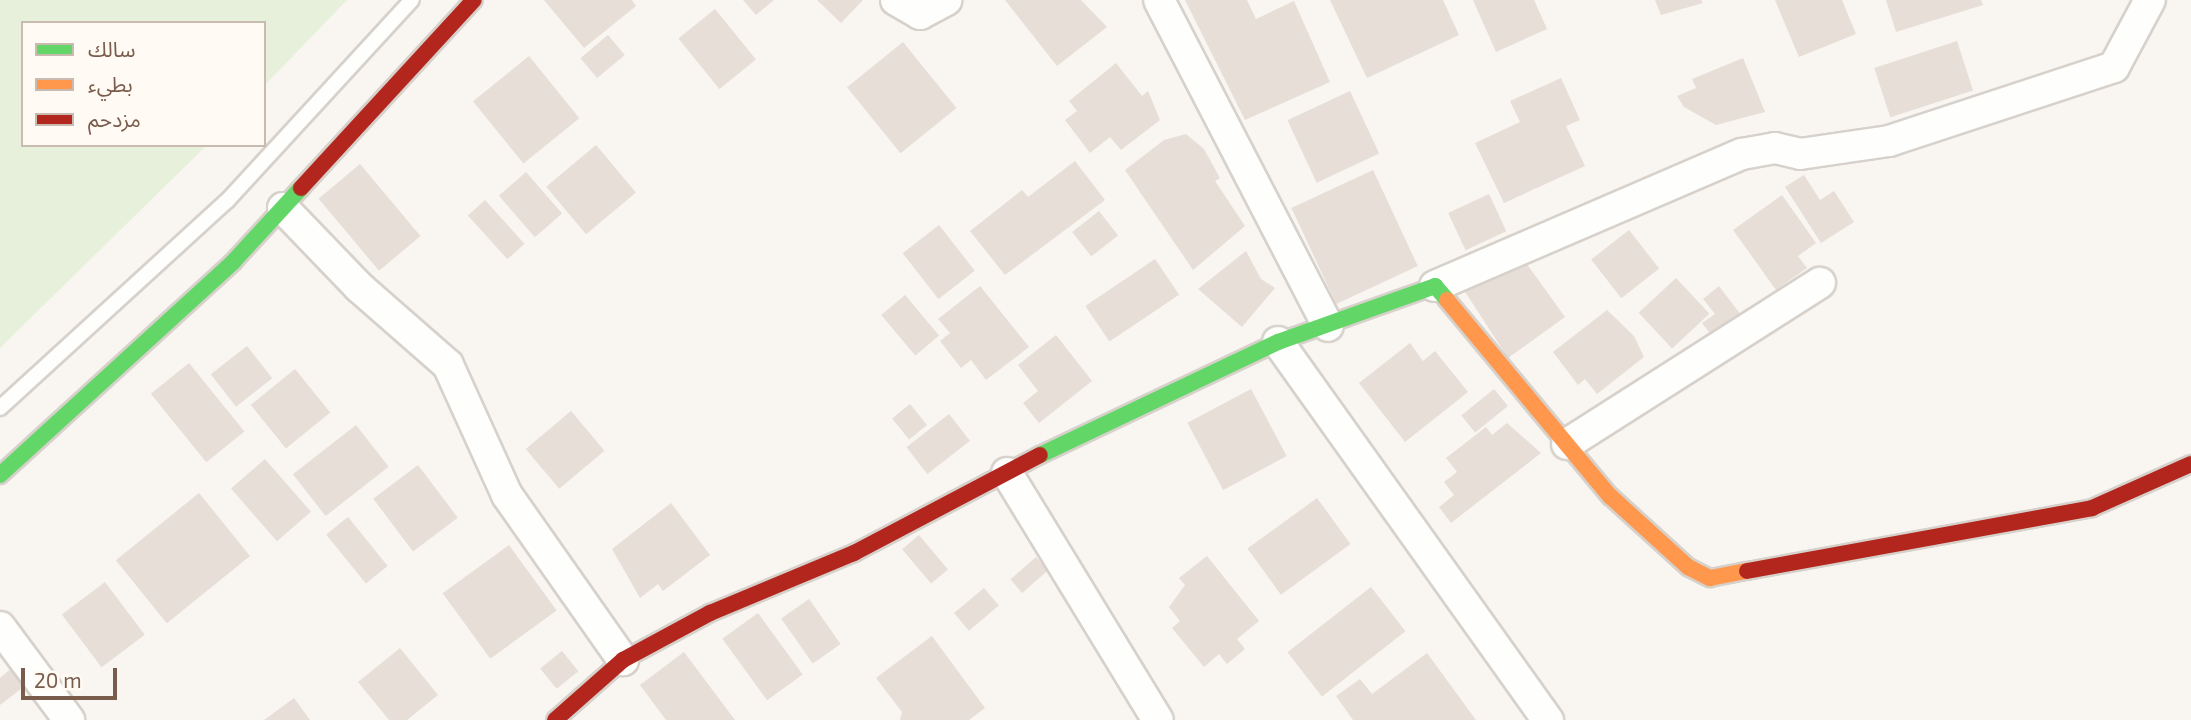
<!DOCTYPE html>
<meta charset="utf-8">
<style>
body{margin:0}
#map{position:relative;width:2191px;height:720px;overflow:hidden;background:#f9f5f0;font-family:"Exo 2","Noto Sans Arabic",sans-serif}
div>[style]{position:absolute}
.green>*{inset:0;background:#e7f0db}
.building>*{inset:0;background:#e6ded7;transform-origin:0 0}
.roads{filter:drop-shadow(2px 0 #d7d1cb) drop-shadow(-2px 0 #d7d1cb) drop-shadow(0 2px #d7d1cb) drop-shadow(0 -2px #d7d1cb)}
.lane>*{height:14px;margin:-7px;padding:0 7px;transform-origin:7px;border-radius:7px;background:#fefefd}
.street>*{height:30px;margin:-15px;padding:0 15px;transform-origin:15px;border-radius:15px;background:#fefefd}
.fast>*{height:16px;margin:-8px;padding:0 8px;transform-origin:8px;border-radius:8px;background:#63d668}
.slow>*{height:16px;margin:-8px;padding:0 8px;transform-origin:8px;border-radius:8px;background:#ff974d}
.jam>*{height:16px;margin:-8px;padding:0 8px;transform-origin:8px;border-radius:8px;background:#b3261e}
span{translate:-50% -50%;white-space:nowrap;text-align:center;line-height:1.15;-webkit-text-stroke:5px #fffaf3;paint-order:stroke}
.legend{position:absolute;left:21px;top:21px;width:245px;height:126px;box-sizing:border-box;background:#fffaf3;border:2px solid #cabbb1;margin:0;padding:9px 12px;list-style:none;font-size:21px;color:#7a5c4d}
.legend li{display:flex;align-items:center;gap:14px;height:35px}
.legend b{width:35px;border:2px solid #cabbb1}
.scale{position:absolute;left:21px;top:668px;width:96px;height:32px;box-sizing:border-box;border:4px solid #7a5c4d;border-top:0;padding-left:9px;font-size:21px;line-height:24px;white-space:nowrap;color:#7a5c4d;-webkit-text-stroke:5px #fffaf3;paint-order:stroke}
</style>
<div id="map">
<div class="green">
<div style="clip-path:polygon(0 0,347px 0,264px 86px,264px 23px,23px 23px,23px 145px,207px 145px,0 348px)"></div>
</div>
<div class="building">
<div style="clip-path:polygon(544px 0,632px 0,636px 6px,584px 48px)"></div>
<div style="clip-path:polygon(743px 0,774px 0,756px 15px)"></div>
<div style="clip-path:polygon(817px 0,863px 0,841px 23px)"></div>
<div style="clip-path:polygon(1005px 0,1081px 0,1107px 27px,1057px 66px)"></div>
<div style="clip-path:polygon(1185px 0,1247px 0,1256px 19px,1294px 1px,1330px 82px,1245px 120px)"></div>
<div style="clip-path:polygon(1330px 0,1443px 0,1459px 35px,1367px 78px)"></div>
<div style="clip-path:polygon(1473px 0,1534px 0,1547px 29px,1496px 52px)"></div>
<div style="clip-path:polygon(1655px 0,1701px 0,1703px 3px,1661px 15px)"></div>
<div style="clip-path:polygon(1775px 0,1842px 0,1856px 34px,1799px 57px)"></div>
<div style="clip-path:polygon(1886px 0,1981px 0,1983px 5px,1896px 32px)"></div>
<div style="left:715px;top:9px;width:65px;height:47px;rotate:51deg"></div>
<div style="left:608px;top:35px;width:26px;height:36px;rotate:50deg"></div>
<div style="left:1957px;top:41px;width:52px;height:87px;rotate:72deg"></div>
<div style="left:903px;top:42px;width:85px;height:72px;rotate:51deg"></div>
<div style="left:529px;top:56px;width:80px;height:72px;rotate:51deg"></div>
<div style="clip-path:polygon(1743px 58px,1765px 112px,1716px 125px,1684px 107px,1677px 96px,1696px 88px,1692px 79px)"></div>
<div style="clip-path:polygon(1116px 63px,1142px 96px,1148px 91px,1160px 120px,1121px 150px,1110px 137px,1090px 153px,1065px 120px,1077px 111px,1069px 101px)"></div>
<div style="clip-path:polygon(1561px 78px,1580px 120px,1566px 126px,1585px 166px,1504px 203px,1475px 143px,1520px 122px,1510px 101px)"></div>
<div style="left:1350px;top:91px;width:69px;height:69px;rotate:65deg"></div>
<div style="clip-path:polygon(1186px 134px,1204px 149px,1220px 178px,1215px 181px,1245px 226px,1193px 270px,1125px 170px,1164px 140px)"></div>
<div style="left:596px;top:145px;width:62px;height:65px;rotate:50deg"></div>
<div style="clip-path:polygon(1075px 161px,1105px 200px,1005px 275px,970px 231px,1022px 190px,1028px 197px)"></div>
<div style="left:360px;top:164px;width:94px;height:54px;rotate:50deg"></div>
<div style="left:1373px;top:170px;width:106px;height:90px;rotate:65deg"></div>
<div style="left:526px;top:172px;width:55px;height:36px;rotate:49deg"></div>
<div style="clip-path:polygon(1804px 175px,1820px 200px,1834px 191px,1854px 222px,1821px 243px,1785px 187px)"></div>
<div style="left:1489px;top:194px;width:41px;height:45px;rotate:65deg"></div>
<div style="clip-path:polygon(1782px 195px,1816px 243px,1798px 256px,1807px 268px,1776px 290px,1733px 230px)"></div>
<div style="left:485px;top:200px;width:59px;height:23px;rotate:48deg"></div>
<div style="left:1099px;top:211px;width:31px;height:34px;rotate:52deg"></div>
<div style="left:939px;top:225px;width:58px;height:46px;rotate:52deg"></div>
<div style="left:1629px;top:230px;width:49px;height:48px;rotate:52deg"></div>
<div style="clip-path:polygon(1246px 251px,1261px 279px,1275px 288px,1242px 327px,1198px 289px)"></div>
<div style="clip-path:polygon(1519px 253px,1565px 317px,1508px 358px,1460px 284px)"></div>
<div style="left:1155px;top:259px;width:43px;height:84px;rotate:56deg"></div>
<div style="left:1676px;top:278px;width:49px;height:51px;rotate:47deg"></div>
<div style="clip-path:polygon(980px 286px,1029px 347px,986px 380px,971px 360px,961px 368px,940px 341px,950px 333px,938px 319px)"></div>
<div style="clip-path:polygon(1719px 286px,1741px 315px,1713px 337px,1702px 323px,1715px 314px,1703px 299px)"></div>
<div style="left:905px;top:295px;width:53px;height:31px;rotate:50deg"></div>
<div style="clip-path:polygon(1607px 310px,1634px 336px,1644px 357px,1597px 394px,1585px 379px,1578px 385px,1553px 352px)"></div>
<div style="clip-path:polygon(1056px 335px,1092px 381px,1039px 423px,1023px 403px,1038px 391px,1018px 365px)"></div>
<div style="clip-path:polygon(1410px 343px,1423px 361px,1435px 351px,1468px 392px,1405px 442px,1359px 383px)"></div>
<div style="left:247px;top:346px;width:41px;height:46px;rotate:52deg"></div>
<div style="left:189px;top:363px;width:88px;height:49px;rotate:51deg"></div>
<div style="left:295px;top:369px;width:56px;height:57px;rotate:51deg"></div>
<div style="left:1251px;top:389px;width:76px;height:72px;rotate:62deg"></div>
<div style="left:1494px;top:389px;width:22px;height:42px;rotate:51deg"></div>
<div style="left:910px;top:404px;width:27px;height:23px;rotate:51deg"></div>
<div style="left:571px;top:411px;width:52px;height:59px;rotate:50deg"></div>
<div style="left:949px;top:414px;width:34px;height:54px;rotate:52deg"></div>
<div style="clip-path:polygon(1507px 423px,1541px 453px,1451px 523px,1439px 507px,1454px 495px,1444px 482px,1457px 472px,1446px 458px,1486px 427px,1492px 435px)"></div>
<div style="left:356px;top:425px;width:53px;height:80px;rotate:52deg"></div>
<div style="left:265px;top:459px;width:70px;height:45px;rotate:49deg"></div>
<div style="left:418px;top:465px;width:66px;height:56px;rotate:53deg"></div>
<div style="left:199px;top:493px;width:81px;height:107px;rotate:51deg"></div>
<div style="left:1317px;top:498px;width:57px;height:86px;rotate:54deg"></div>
<div style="clip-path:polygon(671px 503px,710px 555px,663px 591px,658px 584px,640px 598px,612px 549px)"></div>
<div style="left:348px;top:517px;width:63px;height:28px;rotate:51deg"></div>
<div style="left:919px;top:535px;width:45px;height:22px;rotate:50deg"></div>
<div style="left:509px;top:545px;width:81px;height:82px;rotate:54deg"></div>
<div style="clip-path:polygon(1207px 556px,1259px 621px,1237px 639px,1245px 649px,1227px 664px,1219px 654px,1204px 667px,1172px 628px,1180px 621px,1169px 607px,1185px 585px,1179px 578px)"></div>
<div style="left:1036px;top:557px;width:18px;height:34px;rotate:49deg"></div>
<div style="left:105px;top:582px;width:66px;height:54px;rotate:53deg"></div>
<div style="left:1371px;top:587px;width:56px;height:106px;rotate:52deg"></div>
<div style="left:984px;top:588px;width:23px;height:39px;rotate:50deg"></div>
<div style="left:809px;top:599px;width:55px;height:34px;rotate:55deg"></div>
<div style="left:758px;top:613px;width:76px;height:44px;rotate:54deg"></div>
<div style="clip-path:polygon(932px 636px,985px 708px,969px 720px,900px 720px,902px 712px,876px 678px)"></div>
<div style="clip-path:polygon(400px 648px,438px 695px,407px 720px,389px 720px,358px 682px)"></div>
<div style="left:562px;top:651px;width:26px;height:28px;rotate:51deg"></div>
<div style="clip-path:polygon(684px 652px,735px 720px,666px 720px,640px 685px)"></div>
<div style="clip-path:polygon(1427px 653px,1476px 720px,1353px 720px,1336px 696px,1360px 679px,1372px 694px)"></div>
<div style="clip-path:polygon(12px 668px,26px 685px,0 705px,0 678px)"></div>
<div style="clip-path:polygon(294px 698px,310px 720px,264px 720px)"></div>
</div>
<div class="roads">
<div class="lane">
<div style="left:0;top:408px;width:307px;rotate:-42.4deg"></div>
<div style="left:227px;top:201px;width:273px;rotate:-47.4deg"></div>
</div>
<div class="street">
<div style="left:896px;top:0;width:28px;rotate:30deg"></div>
<div style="left:920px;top:14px;width:30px;rotate:-28deg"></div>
<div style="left:1159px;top:0;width:367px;rotate:62.6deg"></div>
<div style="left:283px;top:208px;width:110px;rotate:46.1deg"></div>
<div style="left:359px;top:287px;width:118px;rotate:41.2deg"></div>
<div style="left:448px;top:365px;width:143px;rotate:65.6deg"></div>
<div style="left:507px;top:495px;width:202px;rotate:54.9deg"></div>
<div style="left:1435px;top:286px;width:334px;rotate:-23.3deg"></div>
<div style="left:1742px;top:154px;width:34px;rotate:-10deg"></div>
<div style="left:1775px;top:148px;width:26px;rotate:13deg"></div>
<div style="left:1800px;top:154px;width:90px;rotate:-8.3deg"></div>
<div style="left:1889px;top:141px;width:237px;rotate:-18.2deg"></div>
<div style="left:2114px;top:67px;width:76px;rotate:-61.8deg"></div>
<div style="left:1278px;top:342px;width:465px;rotate:54.5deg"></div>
<div style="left:1567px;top:444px;width:300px;rotate:-32.5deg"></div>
<div style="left:1007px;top:473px;width:289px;rotate:58.6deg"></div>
<div style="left:0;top:627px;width:116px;rotate:53.4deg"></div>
</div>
<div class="fast">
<div style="left:1040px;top:455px;width:263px;rotate:-25.4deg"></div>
<div style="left:1278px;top:342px;width:167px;rotate:-19.6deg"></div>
<div style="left:1435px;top:286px;width:18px;rotate:49deg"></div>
<div style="left:0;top:475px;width:316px;rotate:-42.4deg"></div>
<div style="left:233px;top:262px;width:100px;rotate:-47.4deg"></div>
</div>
<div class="slow">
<div style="left:1447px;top:300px;width:255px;rotate:50.3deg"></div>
<div style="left:1610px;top:496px;width:105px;rotate:42.3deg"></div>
<div style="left:1688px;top:567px;width:25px;rotate:27deg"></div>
<div style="left:1710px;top:578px;width:38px;rotate:-11deg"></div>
</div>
<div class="jam">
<div style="left:301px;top:188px;width:255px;rotate:-47.4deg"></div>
<div style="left:1747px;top:571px;width:351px;rotate:-10.3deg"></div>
<div style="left:2092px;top:508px;width:108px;rotate:-24deg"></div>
<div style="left:555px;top:720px;width:91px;rotate:-41.4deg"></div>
<div style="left:623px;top:660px;width:99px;rotate:-28.4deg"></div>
<div style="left:710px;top:613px;width:156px;rotate:-22.6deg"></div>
<div style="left:854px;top:553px;width:210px;rotate:-27.8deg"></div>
</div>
</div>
<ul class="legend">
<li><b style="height:9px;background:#63d668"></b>سالك</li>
<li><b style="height:9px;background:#ff974d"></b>بطيء</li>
<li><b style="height:9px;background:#b3261e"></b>مزدحم</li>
</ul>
<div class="scale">20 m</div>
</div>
